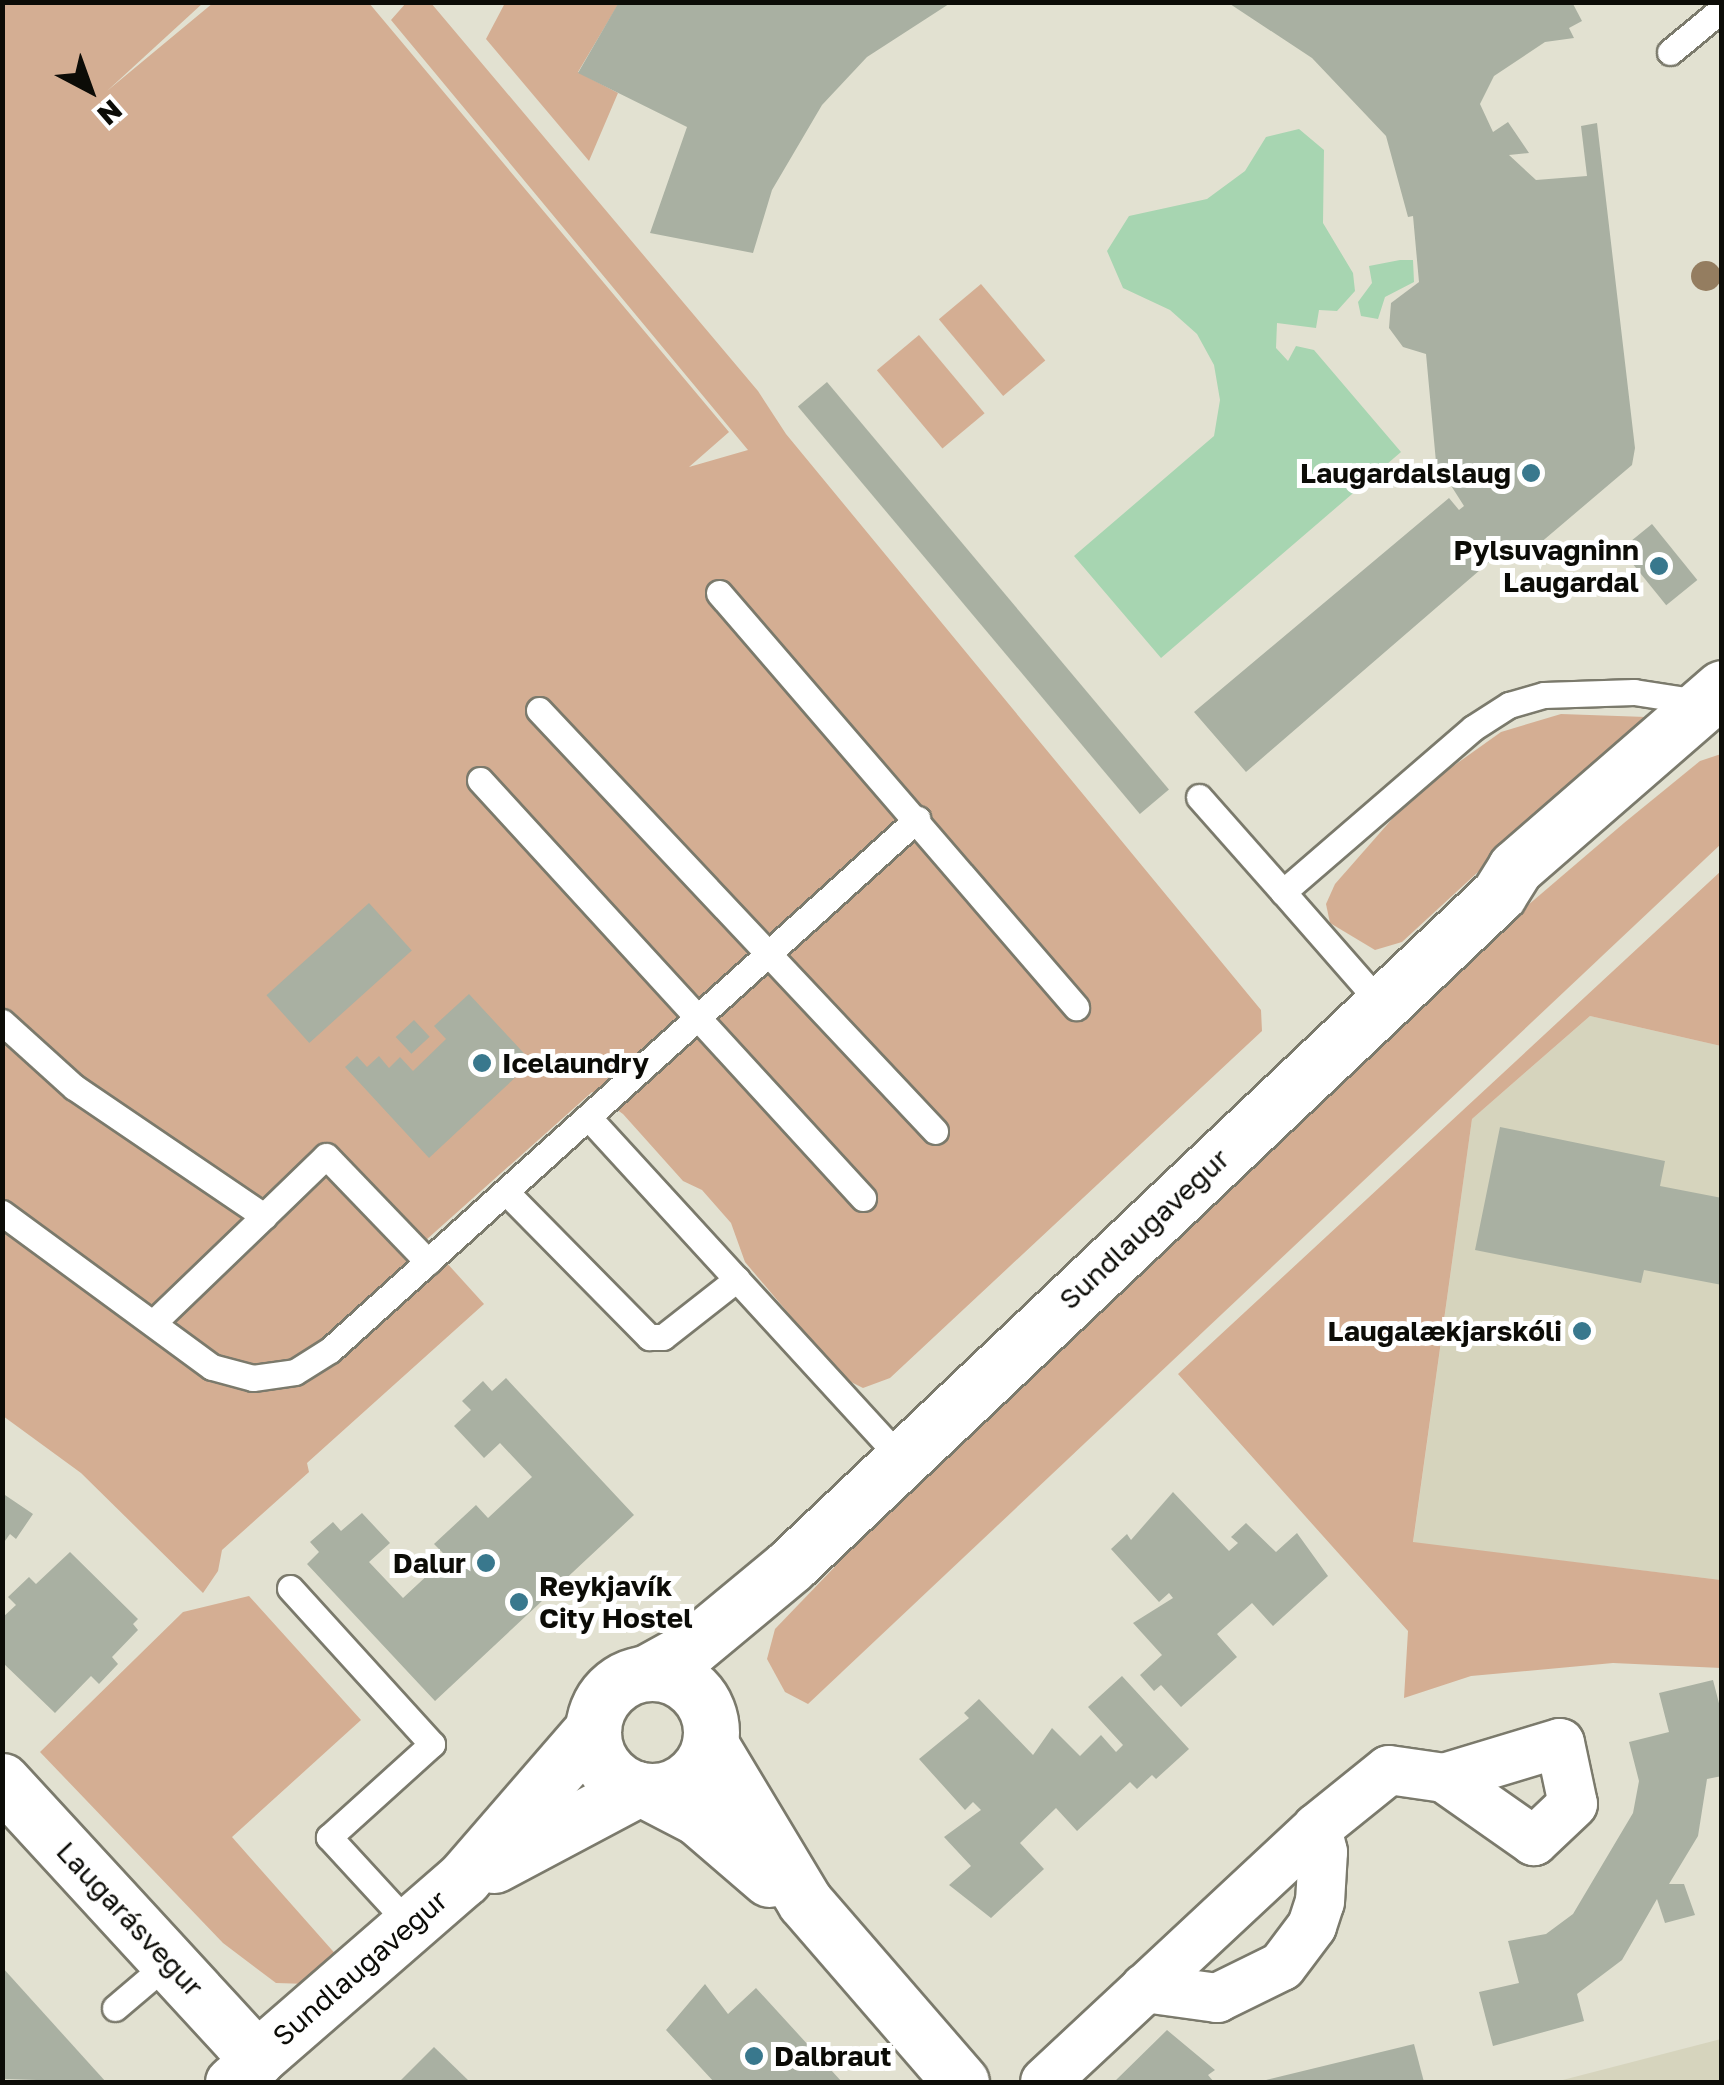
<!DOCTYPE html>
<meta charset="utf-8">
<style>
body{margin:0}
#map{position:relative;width:1724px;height:2085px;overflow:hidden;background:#e2e1d1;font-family:"Golos Text",sans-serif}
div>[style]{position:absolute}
.built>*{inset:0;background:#d6d4bd}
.green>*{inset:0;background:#d4ae93;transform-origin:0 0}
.water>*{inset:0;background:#a7d5b1}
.building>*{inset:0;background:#a9b0a2;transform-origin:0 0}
.roads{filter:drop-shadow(2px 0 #7b7a6c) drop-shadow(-2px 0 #7b7a6c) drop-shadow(0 2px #7b7a6c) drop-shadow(0 -2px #7b7a6c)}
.lane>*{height:25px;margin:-12.5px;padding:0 12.5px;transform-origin:12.5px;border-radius:12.5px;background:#fff}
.street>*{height:48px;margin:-24px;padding:0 24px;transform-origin:24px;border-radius:24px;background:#fff}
.secondary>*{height:55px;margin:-27.5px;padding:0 27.5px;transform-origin:27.5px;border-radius:27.5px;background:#fff}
.secondary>.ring{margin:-27.5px;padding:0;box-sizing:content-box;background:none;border:55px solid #fff;border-radius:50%}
.trees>*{width:30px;height:30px;margin:-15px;border-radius:50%;background:#947d60}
.dots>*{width:28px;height:28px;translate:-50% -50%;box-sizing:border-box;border:5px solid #fff;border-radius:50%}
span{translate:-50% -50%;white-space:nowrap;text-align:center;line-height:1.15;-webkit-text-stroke:10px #fff;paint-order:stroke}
.poi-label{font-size:28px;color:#0c0c07;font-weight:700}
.right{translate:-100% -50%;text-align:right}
.left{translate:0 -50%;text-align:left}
.street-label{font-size:28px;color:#0c0c07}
.frame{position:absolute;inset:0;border:5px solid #0c0c07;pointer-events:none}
.north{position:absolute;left:40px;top:40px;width:100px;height:100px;-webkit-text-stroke:8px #fff;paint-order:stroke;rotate:139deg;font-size:28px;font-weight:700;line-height:40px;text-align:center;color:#0c0c07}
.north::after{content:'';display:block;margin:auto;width:35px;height:45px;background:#0c0c07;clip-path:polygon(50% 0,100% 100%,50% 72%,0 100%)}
</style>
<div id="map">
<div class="built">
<div style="clip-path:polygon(1590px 1016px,1721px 1046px,1721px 1580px,1413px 1543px,1472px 1119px)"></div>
<div style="clip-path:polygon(1721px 2039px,1721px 2082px,1555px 2082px)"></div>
</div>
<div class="green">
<div style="clip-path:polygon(2px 3px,203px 3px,107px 91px,213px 3px,369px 3px,729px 432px,689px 467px,748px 450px,391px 20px,406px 3px,431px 3px,758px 391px,786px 434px,1261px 1010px,1262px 1031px,890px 1378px,863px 1388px,843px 1378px,745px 1262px,731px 1223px,702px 1190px,683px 1181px,623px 1114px,592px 1092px,426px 1240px,484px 1304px,307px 1463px,309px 1472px,222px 1550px,218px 1571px,203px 1593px,81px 1473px,3px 1416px)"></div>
<div style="clip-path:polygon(505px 3px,619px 3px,578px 72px,618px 93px,589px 161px,486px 39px)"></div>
<div style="left:981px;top:284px;width:100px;height:55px;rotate:50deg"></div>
<div style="left:919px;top:335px;width:102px;height:55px;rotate:50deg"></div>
<div style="clip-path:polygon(1561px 714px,1646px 717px,1402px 942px,1375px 950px,1330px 923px,1326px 904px,1335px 884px,1414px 794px,1501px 732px)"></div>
<div style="clip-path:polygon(1721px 754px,1721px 844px,808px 1704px,785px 1692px,767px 1659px,775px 1629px,1024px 1370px,1409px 1007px,1624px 823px,1700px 761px)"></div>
<div style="clip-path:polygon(1721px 871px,1721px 1046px,1590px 1016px,1472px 1119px,1413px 1542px,1721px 1580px,1721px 1668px,1613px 1663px,1471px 1676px,1404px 1698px,1408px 1631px,1178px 1374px)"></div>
<div style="clip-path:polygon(249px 1596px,361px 1720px,232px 1837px,339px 1958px,308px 1984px,276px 1983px,223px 1943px,40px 1752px,183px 1612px)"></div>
</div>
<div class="water">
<div style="clip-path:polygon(1299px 129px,1324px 150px,1323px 223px,1353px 273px,1355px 291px,1337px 311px,1319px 310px,1316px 328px,1277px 323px,1276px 348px,1288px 361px,1296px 346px,1314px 350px,1401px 452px,1161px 658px,1074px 556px,1214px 436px,1220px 400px,1214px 365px,1197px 334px,1170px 310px,1123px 288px,1107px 251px,1129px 216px,1207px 199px,1245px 171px,1266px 137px)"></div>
<div style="clip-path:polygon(1400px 260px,1413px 260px,1414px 282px,1385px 297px,1378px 319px,1361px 316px,1358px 302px,1372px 283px,1369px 266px)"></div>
</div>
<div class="building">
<div style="clip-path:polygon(619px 2px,952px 2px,867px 57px,822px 105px,772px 190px,753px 253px,650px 233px,687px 127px,578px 73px)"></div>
<div style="clip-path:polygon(1227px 2px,1572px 2px,1582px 21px,1569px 28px,1574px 38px,1545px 42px,1494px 76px,1480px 104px,1493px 132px,1508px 122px,1529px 153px,1509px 155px,1536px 180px,1587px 176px,1581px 126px,1597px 123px,1635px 448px,1632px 465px,1519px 561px,1502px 551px,1246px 772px,1194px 712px,1449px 498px,1459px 510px,1464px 506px,1436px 462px,1426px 354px,1403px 347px,1389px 328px,1391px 303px,1419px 282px,1413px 216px,1408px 217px,1386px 136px,1312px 58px)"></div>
<div style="left:827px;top:382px;width:532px;height:38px;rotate:50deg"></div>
<div style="left:1652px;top:524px;width:72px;height:40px;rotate:51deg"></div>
<div style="left:369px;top:903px;width:64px;height:138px;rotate:48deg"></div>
<div style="clip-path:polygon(469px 994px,532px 1062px,429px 1158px,345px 1067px,357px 1056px,367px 1067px,379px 1056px,389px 1068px,400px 1057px,413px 1071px,446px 1039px,434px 1026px)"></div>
<div style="left:414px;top:1020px;width:23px;height:25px;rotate:47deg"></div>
<div style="clip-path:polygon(1500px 1127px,1665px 1161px,1660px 1186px,1722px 1198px,1722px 1285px,1644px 1270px,1641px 1283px,1475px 1250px)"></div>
<div style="clip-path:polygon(506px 1378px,634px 1515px,435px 1701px,307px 1564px,319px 1552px,310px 1542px,333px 1522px,341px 1531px,362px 1513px,390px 1543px,369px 1562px,403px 1598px,447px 1557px,434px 1544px,476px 1505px,488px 1518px,532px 1477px,500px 1443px,484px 1458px,454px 1426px,471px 1410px,462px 1401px,483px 1381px,492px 1391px)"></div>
<div style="clip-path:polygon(1173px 1492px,1229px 1551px,1238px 1543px,1231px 1537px,1246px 1523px,1276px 1552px,1297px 1533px,1328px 1576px,1273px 1626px,1252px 1603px,1217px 1634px,1237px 1657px,1181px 1707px,1161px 1685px,1154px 1691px,1140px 1675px,1162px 1655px,1133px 1623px,1173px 1598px,1169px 1593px,1159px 1602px,1111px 1549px,1127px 1534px,1131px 1540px)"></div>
<div style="clip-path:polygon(2px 1493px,33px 1514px,16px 1539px,10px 1534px,2px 1545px)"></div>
<div style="clip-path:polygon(70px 1552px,138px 1619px,133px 1624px,138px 1630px,112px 1657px,118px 1664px,99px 1684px,91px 1676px,55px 1713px,2px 1662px,2px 1618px,16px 1605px,8px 1597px,29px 1577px,36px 1584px)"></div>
<div style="clip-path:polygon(1122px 1676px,1189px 1749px,1156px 1779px,1152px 1775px,1137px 1789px,1130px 1782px,1077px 1831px,1056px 1808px,1020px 1843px,1044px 1869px,991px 1918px,949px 1885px,971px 1866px,944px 1837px,981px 1810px,973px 1802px,965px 1810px,919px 1759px,969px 1718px,964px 1713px,979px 1699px,1033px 1755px,1052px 1728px,1080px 1756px,1101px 1735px,1116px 1752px,1123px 1745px,1088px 1707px)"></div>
<div style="clip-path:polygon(1713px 1680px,1722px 1715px,1722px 1776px,1707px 1779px,1698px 1836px,1669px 1884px,1684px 1884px,1695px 1915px,1665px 1923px,1657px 1899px,1622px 1960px,1577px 1994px,1584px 2021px,1493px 2046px,1479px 1992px,1519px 1983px,1508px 1941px,1546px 1934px,1573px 1914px,1633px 1813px,1639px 1781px,1629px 1742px,1669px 1732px,1659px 1693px)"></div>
<div style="clip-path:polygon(2px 1967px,106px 2082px,2px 2079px)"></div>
<div style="clip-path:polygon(705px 1984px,728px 2014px,756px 1988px,842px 2082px,714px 2082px,666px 2030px)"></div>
<div style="clip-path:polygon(1167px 2030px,1215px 2070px,1208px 2075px,1214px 2082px,1114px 2082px)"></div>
<div style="clip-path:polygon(1414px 2044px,1424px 2082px,1262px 2082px,1262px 2081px)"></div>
<div style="clip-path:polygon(434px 2047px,470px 2082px,399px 2082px)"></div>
</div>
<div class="roads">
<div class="lane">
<div style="left:1670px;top:52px;width:67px;rotate:-39.6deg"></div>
<div style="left:719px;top:593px;width:547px;rotate:49.23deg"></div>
<div style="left:539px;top:710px;width:578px;rotate:46.75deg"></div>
<div style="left:480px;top:780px;width:567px;rotate:47.5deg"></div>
<div style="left:1199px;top:797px;width:127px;rotate:48.5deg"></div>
<div style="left:1382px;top:1005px;width:150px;rotate:-131.2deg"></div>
<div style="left:1283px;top:892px;width:251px;rotate:-40.8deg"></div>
<div style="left:1473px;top:728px;width:43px;rotate:-32.6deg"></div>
<div style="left:1509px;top:705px;width:36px;rotate:-16deg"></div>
<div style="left:1544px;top:695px;width:90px;rotate:-1.9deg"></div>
<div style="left:1634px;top:692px;width:72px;rotate:8.8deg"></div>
<div style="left:2px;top:1022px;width:97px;rotate:42.1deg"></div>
<div style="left:74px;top:1087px;width:230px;rotate:34.2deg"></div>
<div style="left:264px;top:1216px;width:86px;rotate:-44.1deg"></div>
<div style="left:326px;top:1156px;width:147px;rotate:46.1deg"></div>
<div style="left:588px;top:1117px;width:463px;rotate:47.5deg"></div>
<div style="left:506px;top:1192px;width:204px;rotate:45.4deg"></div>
<div style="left:649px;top:1337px;width:14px"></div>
<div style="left:663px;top:1337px;width:94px;rotate:-38.1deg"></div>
<div style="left:2px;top:1213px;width:260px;rotate:36.3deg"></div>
<div style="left:212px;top:1367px;width:42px;rotate:15deg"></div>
<div style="left:253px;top:1378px;width:42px;rotate:-8.1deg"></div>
<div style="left:295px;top:1372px;width:41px;rotate:-32.2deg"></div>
<div style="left:330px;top:1350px;width:792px;rotate:-42.13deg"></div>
<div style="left:153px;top:1323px;width:154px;rotate:-43.9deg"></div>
<div style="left:290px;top:1588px;width:211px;rotate:47.7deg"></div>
<div style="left:432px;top:1744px;width:139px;rotate:137.9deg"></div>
<div style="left:329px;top:1837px;width:118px;rotate:47.4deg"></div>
<div style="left:115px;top:2008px;width:71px;rotate:-40.4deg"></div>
</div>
<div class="street">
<div style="left:1145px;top:1988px;width:73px;rotate:7.9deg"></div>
<div style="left:1217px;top:1998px;width:72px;rotate:-26.2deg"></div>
<div style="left:1282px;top:1966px;width:50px;rotate:-53.1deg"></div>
<div style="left:1312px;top:1926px;width:25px;rotate:-72deg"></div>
<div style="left:1320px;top:1902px;width:50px;rotate:-86.6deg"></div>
<div style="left:1323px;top:1852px;width:25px;rotate:-104deg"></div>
<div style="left:230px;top:2082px;width:36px;rotate:-42deg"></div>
<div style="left:1045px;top:2082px;width:372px;rotate:-43deg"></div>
<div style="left:1317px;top:1828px;width:92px;rotate:-38.9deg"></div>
<div style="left:1389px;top:1770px;width:56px;rotate:8.3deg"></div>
<div style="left:1444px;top:1778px;width:121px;rotate:-16.8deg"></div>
<div style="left:1560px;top:1743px;width:62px;rotate:78deg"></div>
<div style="left:1573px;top:1804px;width:54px;rotate:136.5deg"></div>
<div style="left:1534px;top:1841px;width:110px;rotate:-145deg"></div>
</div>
<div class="secondary">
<div style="left:648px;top:1672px;width:48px;rotate:-28.7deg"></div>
<div style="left:690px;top:1649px;width:131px;rotate:-39.7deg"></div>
<div style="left:791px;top:1565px;width:975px;rotate:-43.46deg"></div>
<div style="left:1499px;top:894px;width:31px;rotate:-58deg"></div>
<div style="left:1515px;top:868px;width:274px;rotate:-41deg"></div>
<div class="ring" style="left:593px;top:1673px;width:63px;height:63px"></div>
<div style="left:710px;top:1744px;width:184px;rotate:59deg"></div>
<div style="left:805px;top:1902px;width:238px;rotate:49.1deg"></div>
<div style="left:2px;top:1781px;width:377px;rotate:47.4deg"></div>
<div style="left:257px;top:2058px;width:274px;rotate:-41deg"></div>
<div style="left:464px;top:1878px;width:197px;rotate:-49.1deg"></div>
<div style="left:647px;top:1791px;width:56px;rotate:27.5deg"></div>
<div style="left:697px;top:1817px;width:95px;rotate:40.7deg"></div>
<div style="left:494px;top:1865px;width:162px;rotate:-28deg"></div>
</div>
</div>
<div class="trees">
<div style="left:1706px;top:276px"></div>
</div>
<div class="dots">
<div style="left:1531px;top:473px;background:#39788d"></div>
<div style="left:1659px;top:566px;background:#39788d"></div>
<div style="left:482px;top:1063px;background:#39788d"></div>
<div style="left:1582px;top:1331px;background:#39788d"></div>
<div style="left:486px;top:1563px;background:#39788d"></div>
<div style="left:519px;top:1602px;background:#39788d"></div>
<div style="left:754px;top:2056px;background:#39788d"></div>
</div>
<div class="poi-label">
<span class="right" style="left:1511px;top:473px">Laugardalslaug</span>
<span class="right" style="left:1639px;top:566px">Pylsuvagninn<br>Laugardal</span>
<span class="left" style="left:502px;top:1063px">Icelaundry</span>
<span class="right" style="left:1562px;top:1331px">Laugalækjarskóli</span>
<span class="right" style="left:466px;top:1563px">Dalur</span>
<span class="left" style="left:539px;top:1602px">Reykjavík<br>City Hostel</span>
<span class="left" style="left:774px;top:2056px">Dalbraut</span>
</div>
<div class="street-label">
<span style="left:1144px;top:1229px;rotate:-43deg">Sundlaugavegur</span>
<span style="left:130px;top:1919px;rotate:47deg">Laugarásvegur</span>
<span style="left:360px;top:1968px;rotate:-41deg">Sundlaugavegur</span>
</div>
<div class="frame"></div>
<div class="north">N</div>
</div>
